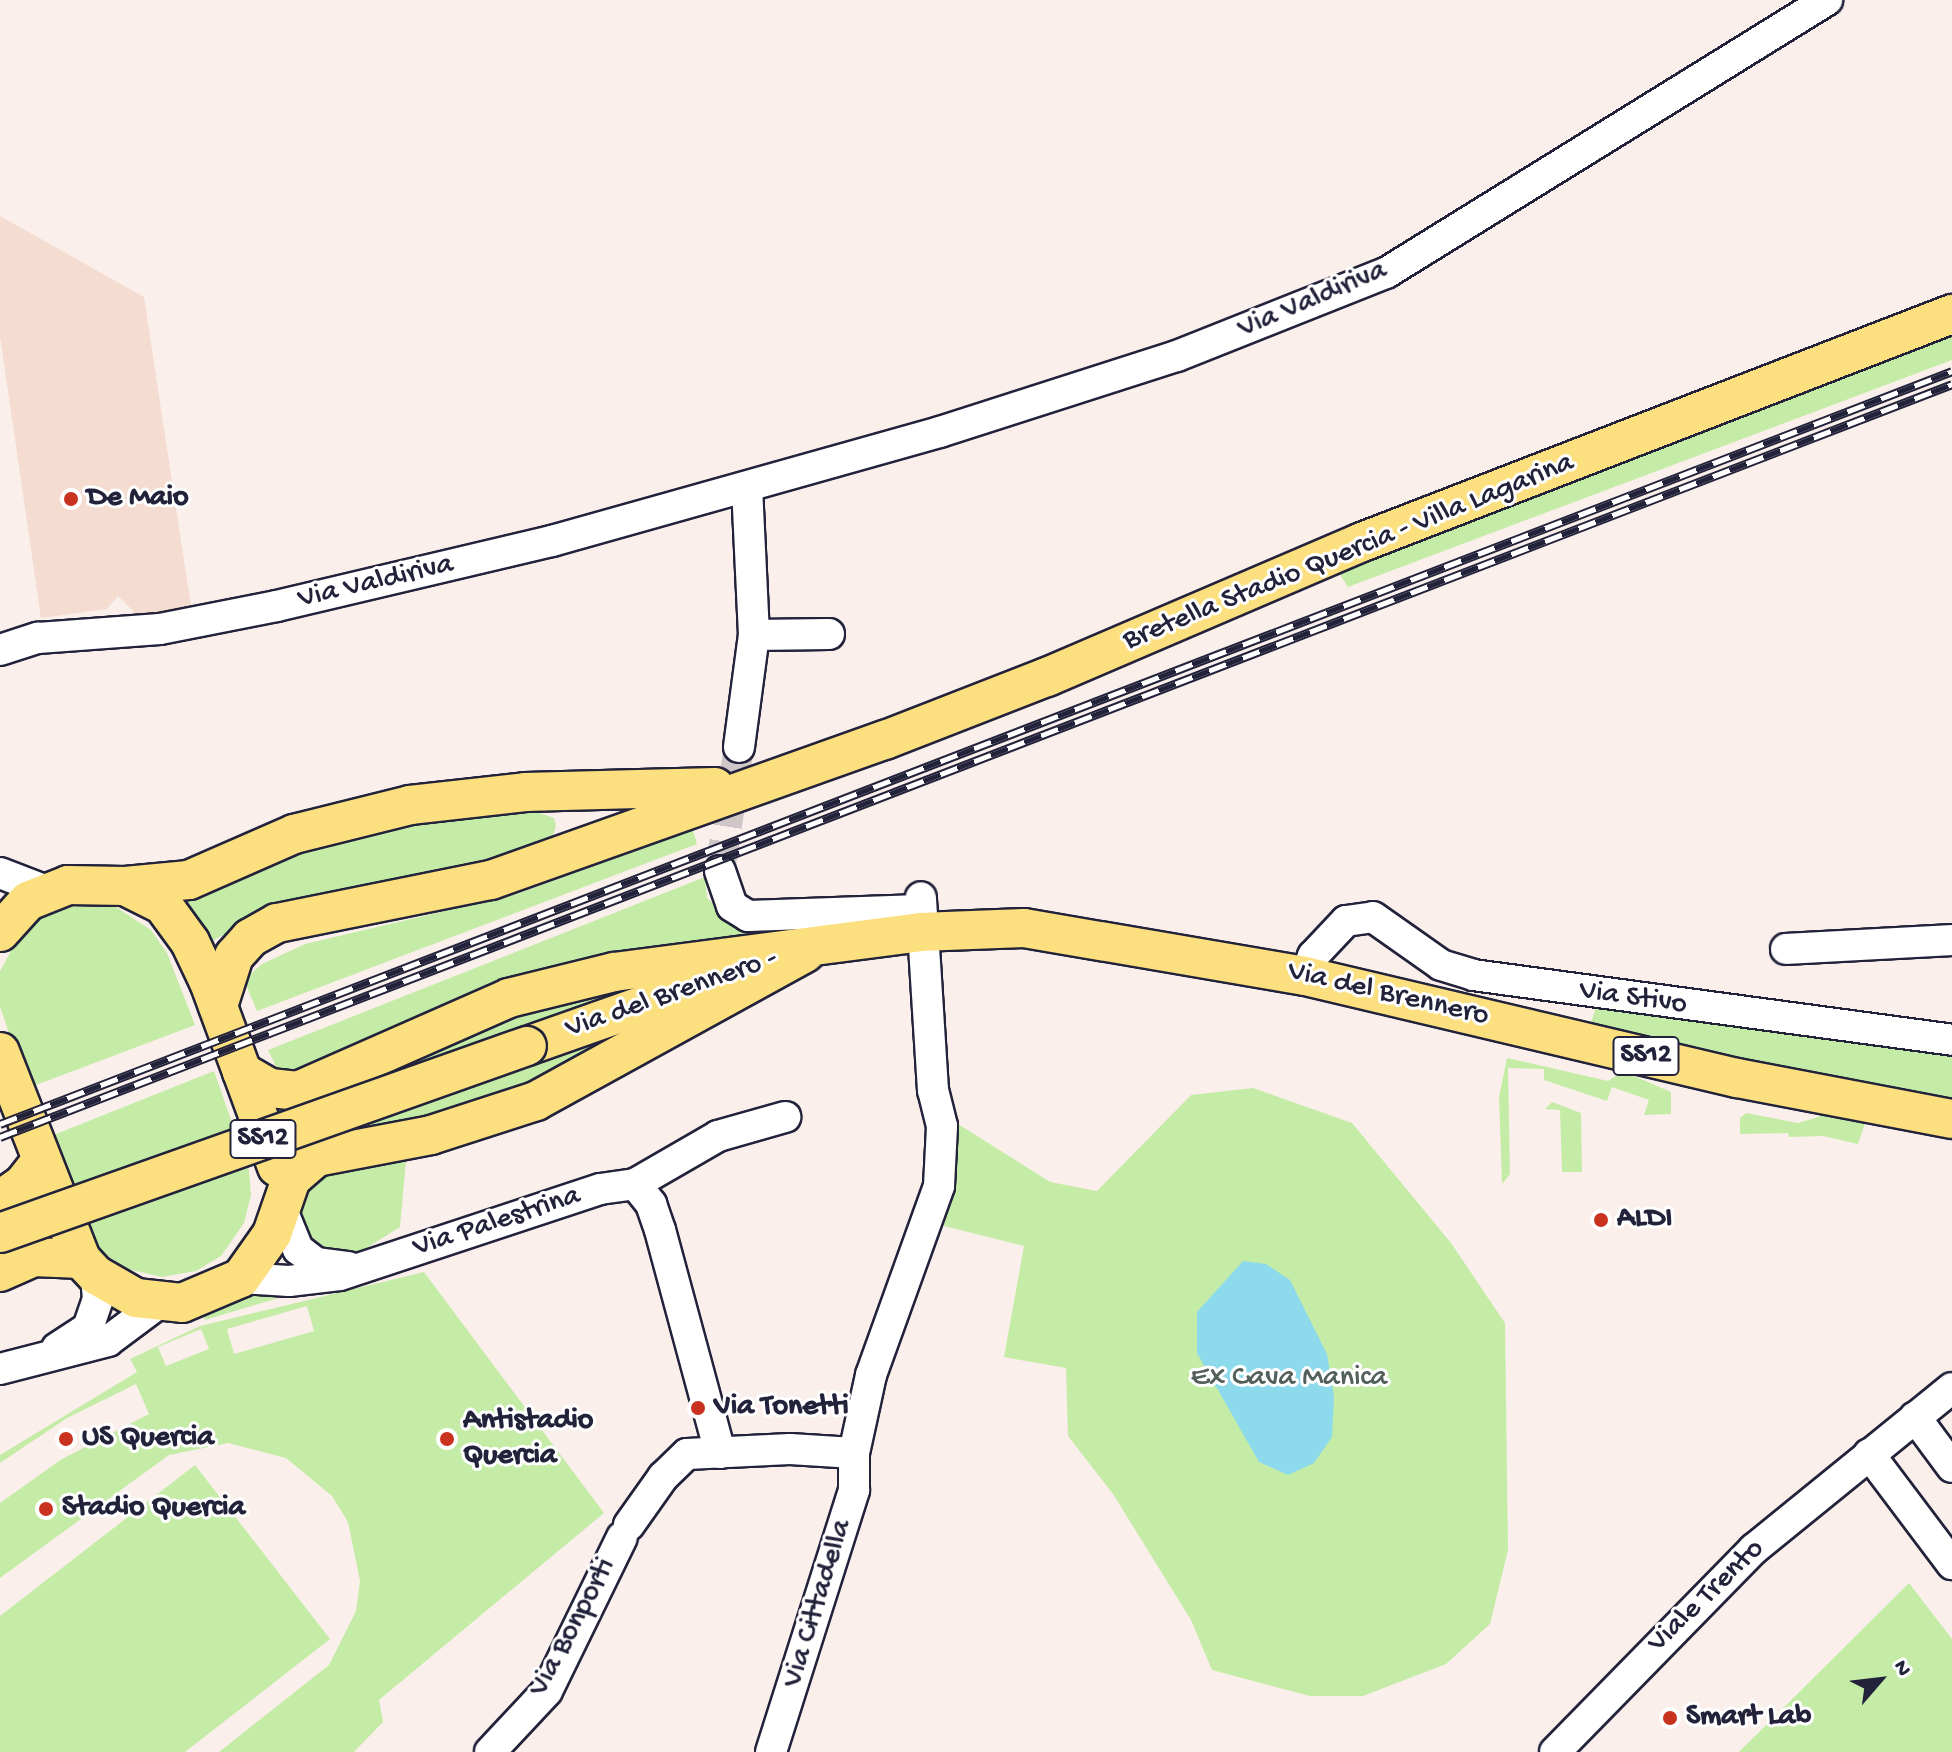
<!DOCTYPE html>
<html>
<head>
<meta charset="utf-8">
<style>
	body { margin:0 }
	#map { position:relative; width:1952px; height:1752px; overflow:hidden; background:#faefea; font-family:"Gochi Hand",sans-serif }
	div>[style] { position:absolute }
	.built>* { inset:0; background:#f4dcd1 }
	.green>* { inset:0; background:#c5eca7 }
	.water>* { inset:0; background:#8ddaed }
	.minor-tunnel>* { height:30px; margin-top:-15px; transform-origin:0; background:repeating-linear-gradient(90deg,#cfc6c7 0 30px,transparent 0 45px) }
	.roads { filter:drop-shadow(2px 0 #22223b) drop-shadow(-2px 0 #22223b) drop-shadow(0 2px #22223b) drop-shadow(0 -2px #22223b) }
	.minor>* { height:30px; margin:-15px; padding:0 15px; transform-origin:15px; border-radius:15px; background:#fff }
	.major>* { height:38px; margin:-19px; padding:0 19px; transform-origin:19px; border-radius:19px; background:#fce080 }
	.rail>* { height:9px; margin-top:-4.5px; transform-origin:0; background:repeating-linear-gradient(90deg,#fff 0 18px,#22223b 0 36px); box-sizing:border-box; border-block:2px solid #22223b }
	.bridges { filter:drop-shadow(2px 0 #22223b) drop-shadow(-2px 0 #22223b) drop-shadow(0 2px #22223b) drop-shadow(0 -2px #22223b) }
	.major-bridge>* { height:38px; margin:-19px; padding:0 19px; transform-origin:19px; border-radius:19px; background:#fce080 }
	.dots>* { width:22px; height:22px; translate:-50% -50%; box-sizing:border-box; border:4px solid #fff; border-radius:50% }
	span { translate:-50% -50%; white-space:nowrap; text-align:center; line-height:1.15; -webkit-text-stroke:6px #fff; paint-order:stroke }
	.shield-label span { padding:2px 6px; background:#fff; border:2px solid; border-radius:6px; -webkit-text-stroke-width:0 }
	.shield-label { font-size:28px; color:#22223b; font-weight:700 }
	.street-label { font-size:30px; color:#22223b }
	.poi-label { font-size:30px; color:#22223b; font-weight:700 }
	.left { translate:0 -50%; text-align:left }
	.park-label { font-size:30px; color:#535f5b }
	.north { position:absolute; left:1840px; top:1640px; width:80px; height:80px; -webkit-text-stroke:6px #fff; paint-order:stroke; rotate:62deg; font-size:22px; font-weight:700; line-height:32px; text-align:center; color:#22223b }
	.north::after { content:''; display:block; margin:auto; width:28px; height:36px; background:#22223b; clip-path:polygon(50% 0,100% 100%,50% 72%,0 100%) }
</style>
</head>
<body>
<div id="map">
	<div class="built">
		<i style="clip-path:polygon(0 216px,144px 297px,192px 613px,143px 621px,118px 596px,107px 609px,41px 618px,0 336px)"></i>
	</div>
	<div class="green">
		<i style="clip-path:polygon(1952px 331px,1952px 360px,1348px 587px,1339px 573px)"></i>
		<i style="clip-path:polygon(525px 808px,554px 818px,556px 827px,552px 837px,512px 858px,271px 911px,204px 945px,169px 893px,352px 823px)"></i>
		<i style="clip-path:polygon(693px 830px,697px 844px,257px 1011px,244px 980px,262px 964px,305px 944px,517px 894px)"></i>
		<i style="clip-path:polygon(705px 877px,707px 898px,727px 916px,814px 931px,321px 1069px,280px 1075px,268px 1050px)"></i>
		<i style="clip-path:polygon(70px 903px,116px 907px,151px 930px,167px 953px,195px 1025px,28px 1088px,0 1007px,0 971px,23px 929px,46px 912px)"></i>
		<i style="clip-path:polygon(669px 978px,274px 1118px,269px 1097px,475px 1019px)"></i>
		<i style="clip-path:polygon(1597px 1004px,1952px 1045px,1952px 1101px,1590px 1026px)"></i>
		<i style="clip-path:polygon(649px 1020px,548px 1086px,298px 1159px,285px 1147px)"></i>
		<i style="clip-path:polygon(1507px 1058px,1608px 1081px,1620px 1073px,1634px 1076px,1671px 1092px,1671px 1114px,1644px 1115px,1649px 1100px,1612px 1087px,1607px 1101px,1544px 1080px,1544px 1069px,1508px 1068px,1510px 1174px,1502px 1184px,1499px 1097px)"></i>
		<i style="clip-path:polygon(214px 1071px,249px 1171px,251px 1195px,244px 1223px,221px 1256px,196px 1271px,162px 1277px,123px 1268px,95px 1245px,46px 1138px)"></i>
		<i style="clip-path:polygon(1253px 1088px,1352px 1123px,1451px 1243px,1505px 1323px,1508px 1550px,1490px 1624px,1446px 1664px,1363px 1696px,1310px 1696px,1212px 1670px,1191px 1620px,1113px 1494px,1068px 1436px,1066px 1368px,1004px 1357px,1024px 1246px,944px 1226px,958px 1124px,1050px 1182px,1097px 1191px,1191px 1095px)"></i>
		<i style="clip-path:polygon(1552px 1102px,1581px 1113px,1582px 1172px,1562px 1172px,1560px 1110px,1545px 1109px)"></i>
		<i style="clip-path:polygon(1831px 1113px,1866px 1121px,1858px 1144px,1823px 1136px,1789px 1137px,1788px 1133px,1740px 1134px,1740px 1118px,1746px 1113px,1798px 1123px)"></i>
		<i style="clip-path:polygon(407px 1150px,400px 1227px,352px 1257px,316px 1252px,295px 1213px,311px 1175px)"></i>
		<i style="clip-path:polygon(evenodd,424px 1272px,604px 1513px,379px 1700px,383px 1722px,354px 1752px,219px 1752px,329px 1665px,356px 1611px,360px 1581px,348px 1522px,332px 1496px,286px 1458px,228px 1443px,169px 1455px,0 1578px,0 1503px,62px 1459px,149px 1414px,136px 1384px,67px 1418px,0 1463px,0 1455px,137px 1372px,130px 1359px,200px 1326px,424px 1272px,307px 1306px,314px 1331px,234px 1354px,227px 1329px,307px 1306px,424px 1272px,201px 1329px,209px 1349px,166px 1366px,158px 1347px,201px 1329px)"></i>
		<i style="clip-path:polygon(315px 1287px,205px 1320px,202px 1313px,255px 1291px)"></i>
		<i style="clip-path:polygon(195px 1465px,330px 1639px,185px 1752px,0 1752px,0 1616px)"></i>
		<i style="clip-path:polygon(1909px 1583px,1952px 1639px,1952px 1752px,1739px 1752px)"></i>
	</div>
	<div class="water">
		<i style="clip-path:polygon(1243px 1261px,1266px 1264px,1290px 1280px,1327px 1354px,1334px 1397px,1332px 1437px,1314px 1463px,1288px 1475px,1259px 1462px,1197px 1353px,1197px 1312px)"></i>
	</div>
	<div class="minor-tunnel">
		<i style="left:720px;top:871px;width:125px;rotate:-81.3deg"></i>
	</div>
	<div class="roads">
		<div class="minor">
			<i style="left:754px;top:635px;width:75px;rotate:-0.8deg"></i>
			<i style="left:0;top:650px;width:40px;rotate:-18deg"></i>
			<i style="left:38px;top:638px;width:122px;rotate:-4.2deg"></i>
			<i style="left:160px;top:629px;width:119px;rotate:-11.1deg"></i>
			<i style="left:277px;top:606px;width:283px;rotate:-13.3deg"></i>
			<i style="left:552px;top:541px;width:403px;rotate:-15.7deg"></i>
			<i style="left:940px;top:432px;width:249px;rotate:-17.8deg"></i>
			<i style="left:1177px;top:356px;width:225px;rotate:-21.7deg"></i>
			<i style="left:1386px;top:273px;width:519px;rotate:-31.76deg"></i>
			<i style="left:739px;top:747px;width:113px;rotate:-82.4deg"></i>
			<i style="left:754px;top:635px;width:147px;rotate:-92.7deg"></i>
			<i style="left:720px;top:871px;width:37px;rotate:71deg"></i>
			<i style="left:732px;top:906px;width:19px;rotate:32deg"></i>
			<i style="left:748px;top:916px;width:172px;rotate:-2deg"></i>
			<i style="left:0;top:873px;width:50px;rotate:21deg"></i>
			<i style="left:1786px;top:949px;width:166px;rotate:-3.1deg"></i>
			<i style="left:1305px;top:976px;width:22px;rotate:-68deg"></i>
			<i style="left:1313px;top:956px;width:48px;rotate:-46.7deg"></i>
			<i style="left:1346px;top:921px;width:27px;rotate:-8deg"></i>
			<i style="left:1373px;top:917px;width:83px;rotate:35.2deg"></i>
			<i style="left:1441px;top:965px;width:34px;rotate:17deg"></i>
			<i style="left:1473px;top:975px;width:483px;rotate:7.7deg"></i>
			<i style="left:635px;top:1184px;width:26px;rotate:51deg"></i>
			<i style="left:651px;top:1204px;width:28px;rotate:71deg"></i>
			<i style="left:660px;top:1230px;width:231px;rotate:74.9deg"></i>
			<i style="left:280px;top:1205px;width:48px;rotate:67.8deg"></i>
			<i style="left:298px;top:1249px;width:23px;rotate:38deg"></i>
			<i style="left:316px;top:1263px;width:33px;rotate:7deg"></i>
			<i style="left:241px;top:1278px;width:48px;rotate:3.6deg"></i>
			<i style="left:289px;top:1281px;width:51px;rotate:-6.7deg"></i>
			<i style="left:340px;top:1275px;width:274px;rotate:-18.3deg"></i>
			<i style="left:600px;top:1189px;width:35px;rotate:-8deg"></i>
			<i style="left:635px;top:1184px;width:96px;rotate:-30deg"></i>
			<i style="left:718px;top:1136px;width:70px;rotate:-15.8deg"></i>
			<i style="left:57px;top:1348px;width:37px;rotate:-33deg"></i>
			<i style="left:88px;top:1328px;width:31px;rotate:-71deg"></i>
			<i style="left:98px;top:1299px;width:24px;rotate:-95deg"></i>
			<i style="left:0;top:1369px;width:112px;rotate:-14.5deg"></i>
			<i style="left:108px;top:1341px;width:64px;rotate:-36.7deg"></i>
			<i style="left:1915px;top:1417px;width:62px;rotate:53.5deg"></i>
			<i style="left:1869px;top:1454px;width:138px;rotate:53deg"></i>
			<i style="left:629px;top:1525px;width:59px;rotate:-54.7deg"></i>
			<i style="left:663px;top:1477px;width:33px;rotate:-44deg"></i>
			<i style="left:687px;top:1454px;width:103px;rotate:-2.8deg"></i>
			<i style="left:790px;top:1449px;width:64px;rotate:3.6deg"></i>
			<i style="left:490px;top:1752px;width:83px;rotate:-46.9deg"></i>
			<i style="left:547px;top:1691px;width:171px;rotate:-64deg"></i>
			<i style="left:771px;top:1752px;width:275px;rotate:-72.4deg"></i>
			<i style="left:854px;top:1490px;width:37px;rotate:-90deg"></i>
			<i style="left:854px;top:1453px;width:80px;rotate:-77.7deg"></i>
			<i style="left:871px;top:1375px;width:201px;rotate:-70.2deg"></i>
			<i style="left:939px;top:1186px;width:60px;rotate:-87.1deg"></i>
			<i style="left:942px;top:1126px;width:37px;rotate:-104deg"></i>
			<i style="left:933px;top:1090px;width:193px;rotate:-93.6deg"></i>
			<i style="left:1555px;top:1752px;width:284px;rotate:-45.6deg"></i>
			<i style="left:1754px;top:1549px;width:255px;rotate:-39.1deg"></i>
		</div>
		<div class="major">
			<i style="left:125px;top:886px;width:64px;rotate:-5.4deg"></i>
			<i style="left:189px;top:880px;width:115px;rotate:-23.7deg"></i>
			<i style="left:294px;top:834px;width:120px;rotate:-14deg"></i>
			<i style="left:410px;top:805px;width:116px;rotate:-6.4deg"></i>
			<i style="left:525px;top:792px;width:190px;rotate:-1.5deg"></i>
			<i style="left:0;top:932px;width:42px;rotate:-47.9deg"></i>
			<i style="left:28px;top:901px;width:43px;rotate:-21.8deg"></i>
			<i style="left:68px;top:885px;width:57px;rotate:1deg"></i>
			<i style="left:125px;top:886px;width:42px;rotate:26.6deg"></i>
			<i style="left:163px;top:905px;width:46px;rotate:53.9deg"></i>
			<i style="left:190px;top:942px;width:44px;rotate:64.6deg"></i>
			<i style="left:209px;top:982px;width:197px;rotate:69.8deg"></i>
			<i style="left:218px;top:1006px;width:52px;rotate:-72.3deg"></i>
			<i style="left:234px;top:956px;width:24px;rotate:-48deg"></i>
			<i style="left:250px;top:938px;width:31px;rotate:-29deg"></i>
			<i style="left:277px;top:923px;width:218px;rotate:-11.4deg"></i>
			<i style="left:491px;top:880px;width:418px;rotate:-19.6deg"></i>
			<i style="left:885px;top:740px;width:174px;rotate:-21.3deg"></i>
			<i style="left:1047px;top:677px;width:343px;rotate:-23.2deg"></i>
			<i style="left:1362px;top:542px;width:633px;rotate:-21.13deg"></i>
			<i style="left:527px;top:1046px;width:229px;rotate:-19.4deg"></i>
			<i style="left:0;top:1052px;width:222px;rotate:68.6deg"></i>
			<i style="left:81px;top:1259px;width:22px;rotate:47deg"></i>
			<i style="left:96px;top:1275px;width:46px;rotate:29.9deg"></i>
			<i style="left:136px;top:1298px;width:46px;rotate:6.2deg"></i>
			<i style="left:182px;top:1303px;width:64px;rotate:-23deg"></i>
			<i style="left:241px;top:1278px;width:54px;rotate:-54.8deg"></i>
			<i style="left:272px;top:1234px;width:58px;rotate:-70.9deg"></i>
			<i style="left:291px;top:1179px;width:33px;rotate:-41deg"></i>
			<i style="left:316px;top:1157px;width:117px;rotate:-10.8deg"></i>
			<i style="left:431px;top:1135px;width:110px;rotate:-17.9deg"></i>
			<i style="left:536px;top:1101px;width:307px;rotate:-28.8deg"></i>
			<i style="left:242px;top:1072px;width:32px;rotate:30deg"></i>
			<i style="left:270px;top:1088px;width:28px;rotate:6deg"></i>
			<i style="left:298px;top:1091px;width:231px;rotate:-23.8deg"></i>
			<i style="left:509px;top:998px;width:108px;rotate:-13.9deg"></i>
			<i style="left:614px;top:972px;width:309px;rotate:-7.4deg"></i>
			<i style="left:920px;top:932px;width:104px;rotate:-2.2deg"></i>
			<i style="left:1024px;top:928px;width:285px;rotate:9.7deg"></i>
			<i style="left:1305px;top:976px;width:444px;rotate:13.3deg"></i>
			<i style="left:1737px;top:1078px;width:219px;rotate:10.8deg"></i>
			<i style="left:0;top:1200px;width:28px;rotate:-35deg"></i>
			<i style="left:23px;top:1184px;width:29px;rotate:-52deg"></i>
			<i style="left:0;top:1272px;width:36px;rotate:-24deg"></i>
			<i style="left:33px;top:1257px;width:48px;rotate:2.4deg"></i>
		</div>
	</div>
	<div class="rail">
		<i style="left:0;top:1124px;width:2092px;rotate:-21.09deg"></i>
		<i style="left:0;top:1137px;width:2092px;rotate:-21.09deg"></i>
	</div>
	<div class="bridges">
		<div class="major-bridge">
			<i style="left:0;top:1233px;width:559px;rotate:-19.54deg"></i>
		</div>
	</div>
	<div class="dots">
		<i style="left:71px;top:499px;background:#c8321e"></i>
		<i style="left:1601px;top:1220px;background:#c8321e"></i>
		<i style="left:698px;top:1408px;background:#c8321e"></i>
		<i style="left:66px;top:1439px;background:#c8321e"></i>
		<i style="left:447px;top:1439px;background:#c8321e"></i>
		<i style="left:46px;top:1509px;background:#c8321e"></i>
		<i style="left:1670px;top:1718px;background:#c8321e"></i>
	</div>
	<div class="shield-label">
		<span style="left:1646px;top:1056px">SS12</span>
		<span style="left:263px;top:1139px">SS12</span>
	</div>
	<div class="street-label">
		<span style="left:1313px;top:301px;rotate:-23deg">Via Valdiriva</span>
		<span style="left:1349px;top:553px;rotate:-22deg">Bretella Stadio Quercia - Villa Lagarina</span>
		<span style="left:376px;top:583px;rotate:-13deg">Via Valdiriva</span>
		<span style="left:672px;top:995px;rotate:-19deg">Via del Brennero -</span>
		<span style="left:1388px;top:995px;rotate:13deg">Via del Brennero</span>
		<span style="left:1633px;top:999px;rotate:8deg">Via Stivo</span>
		<span style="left:497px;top:1223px;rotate:-18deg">Via Palestrina</span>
		<span style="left:1707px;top:1597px;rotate:-44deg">Viale Trento</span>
		<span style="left:819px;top:1604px;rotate:-73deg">Via Cittadella</span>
		<span style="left:574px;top:1628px;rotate:-62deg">Via Bonporti</span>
	</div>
	<div class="poi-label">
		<span class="left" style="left:87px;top:499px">De Maio</span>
		<span class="left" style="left:1617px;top:1220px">ALDI</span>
		<span class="left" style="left:714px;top:1408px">Via Tonetti</span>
		<span class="left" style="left:463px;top:1439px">Antistadio<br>Quercia</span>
		<span class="left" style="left:82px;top:1439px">US Quercia</span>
		<span class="left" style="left:62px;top:1509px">Stadio Quercia</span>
		<span class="left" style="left:1686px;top:1718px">Smart Lab</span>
	</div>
	<div class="park-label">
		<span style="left:1289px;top:1379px">Ex Cava Manica</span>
	</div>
	<div class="north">N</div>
</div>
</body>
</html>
